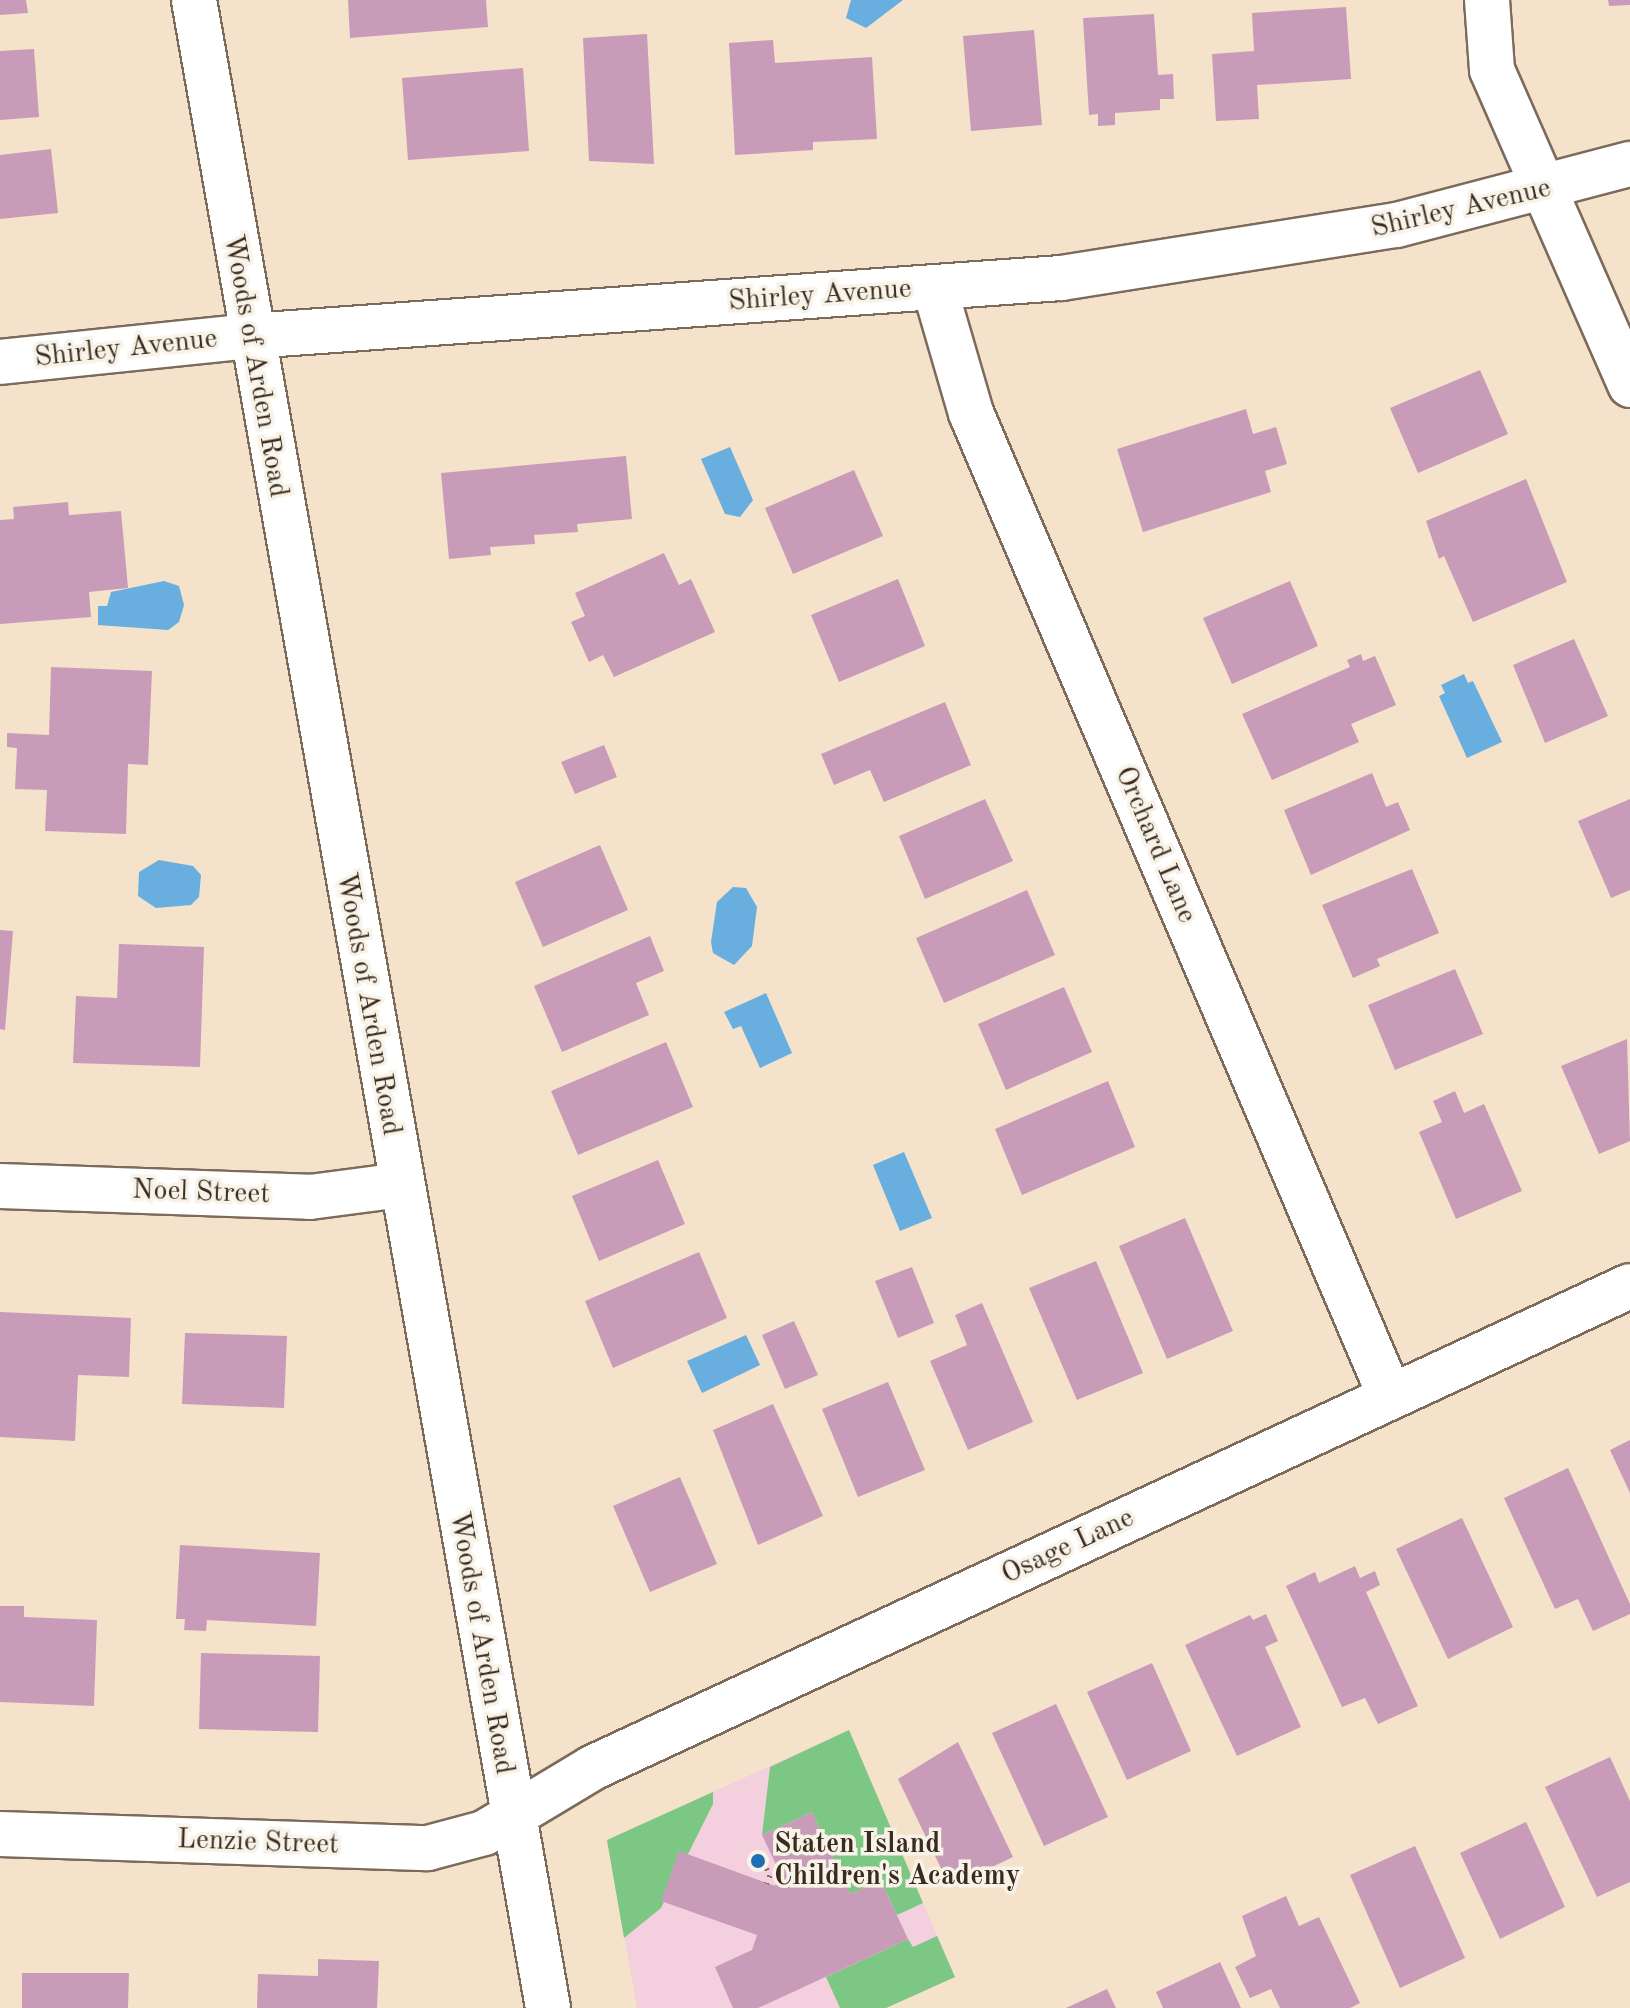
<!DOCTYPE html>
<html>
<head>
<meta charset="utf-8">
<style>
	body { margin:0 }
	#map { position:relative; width:1630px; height:2008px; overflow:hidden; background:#f5e2ca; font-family:"Old Standard TT",serif }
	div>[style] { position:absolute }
	.built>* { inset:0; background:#f4cfde }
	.green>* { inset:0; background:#7dc784 }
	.water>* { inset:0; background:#68aede }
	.building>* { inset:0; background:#c89cb9 }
	.path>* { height:5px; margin-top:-2.5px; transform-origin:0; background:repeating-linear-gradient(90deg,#7c6a5a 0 2px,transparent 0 8px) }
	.roads { filter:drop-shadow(2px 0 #7c6a5a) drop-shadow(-2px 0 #7c6a5a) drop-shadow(0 2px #7c6a5a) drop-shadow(0 -2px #7c6a5a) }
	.minor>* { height:44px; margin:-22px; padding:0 22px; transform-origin:22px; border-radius:22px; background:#fff }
	.dots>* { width:22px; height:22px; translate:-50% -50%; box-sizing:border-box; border:4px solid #f7f3e8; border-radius:50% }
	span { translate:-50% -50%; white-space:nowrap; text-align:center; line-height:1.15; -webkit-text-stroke:7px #f7f3e8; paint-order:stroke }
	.street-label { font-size:28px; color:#3b2a1e }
	.poi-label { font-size:28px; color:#3b2a1e; font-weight:700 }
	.left { translate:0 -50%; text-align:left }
</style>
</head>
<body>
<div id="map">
	<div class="built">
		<i style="clip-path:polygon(849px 1730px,955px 1977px,886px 2008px,637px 2008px,607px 1840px)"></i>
	</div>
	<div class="green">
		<i style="clip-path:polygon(849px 1730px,923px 1903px,897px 1915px,881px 1881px,850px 1894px,812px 1812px,762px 1835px,770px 1767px)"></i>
		<i style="clip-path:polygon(713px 1792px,713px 1804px,661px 1908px,624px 1938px,607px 1840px)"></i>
		<i style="clip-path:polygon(937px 1936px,955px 1977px,886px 2008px,840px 2008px,826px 1977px,908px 1939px,913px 1947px)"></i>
	</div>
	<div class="water">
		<i style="clip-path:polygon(851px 0,903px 0,866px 28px,846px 18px)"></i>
		<i style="clip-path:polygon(730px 447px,753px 500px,740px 517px,725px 514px,701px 459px)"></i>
		<i style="clip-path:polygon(164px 581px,179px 586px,184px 605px,179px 622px,168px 630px,98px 625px,98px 606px,107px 606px,111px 592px)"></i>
		<i style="clip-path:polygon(1464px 674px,1468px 683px,1473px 681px,1502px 742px,1467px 758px,1439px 696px,1445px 693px,1441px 685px)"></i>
		<i style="clip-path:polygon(159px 860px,193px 866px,201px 875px,199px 897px,191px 905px,156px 908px,138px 896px,139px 872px)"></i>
		<i style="clip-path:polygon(733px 887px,746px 888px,757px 907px,752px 946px,734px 965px,713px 953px,711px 942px,717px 902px)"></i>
		<i style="clip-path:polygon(766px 993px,792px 1053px,760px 1068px,741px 1026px,733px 1029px,724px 1012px)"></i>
		<i style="clip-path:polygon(904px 1152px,932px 1218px,900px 1231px,873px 1165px)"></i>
		<i style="clip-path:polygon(746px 1335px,760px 1365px,702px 1393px,687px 1361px)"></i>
	</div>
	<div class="building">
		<i style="clip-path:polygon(0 0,26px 0,28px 13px,0 15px)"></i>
		<i style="clip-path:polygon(348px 0,486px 0,488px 27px,350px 38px)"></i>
		<i style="clip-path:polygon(1608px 0,1630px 0,1630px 5px,1609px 6px)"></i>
		<i style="clip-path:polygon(1346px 7px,1351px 79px,1257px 85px,1259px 119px,1216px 121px,1212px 54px,1254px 51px,1252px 13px)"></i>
		<i style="clip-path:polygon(1154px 14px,1158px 75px,1173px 74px,1174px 99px,1160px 99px,1160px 110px,1115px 113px,1115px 125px,1098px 126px,1098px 114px,1089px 115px,1083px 18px)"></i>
		<i style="clip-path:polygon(1034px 30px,1042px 125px,971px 131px,963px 36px)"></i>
		<i style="clip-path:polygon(647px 34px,654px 164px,589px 161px,583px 38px)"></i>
		<i style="clip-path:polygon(773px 40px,775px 63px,872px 57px,877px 139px,813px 142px,813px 150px,735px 155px,729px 43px)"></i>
		<i style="clip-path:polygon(34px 49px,39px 117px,0 120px,0 51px)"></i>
		<i style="clip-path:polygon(523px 68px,529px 151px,408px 160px,402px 78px)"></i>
		<i style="clip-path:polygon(51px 149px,58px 213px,0 219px,0 155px)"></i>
		<i style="clip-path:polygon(1480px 370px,1508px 434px,1418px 473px,1390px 408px)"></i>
		<i style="clip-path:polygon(1246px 409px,1253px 434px,1276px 427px,1287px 464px,1265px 471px,1271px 492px,1143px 532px,1117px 449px)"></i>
		<i style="clip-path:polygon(626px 456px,632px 519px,577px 524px,578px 532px,534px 535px,535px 544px,490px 547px,491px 555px,449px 559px,441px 473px)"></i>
		<i style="clip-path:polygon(854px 470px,883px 536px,793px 574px,765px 508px)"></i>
		<i style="clip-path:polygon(1526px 479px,1567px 582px,1473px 622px,1444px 556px,1439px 559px,1426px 521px)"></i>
		<i style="clip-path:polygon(68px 502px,69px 515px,121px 511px,128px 588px,89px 592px,91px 617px,0 624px,0 520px,14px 519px,13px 507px)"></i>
		<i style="clip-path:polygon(664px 553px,679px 585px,691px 579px,715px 632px,614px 677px,603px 655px,589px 662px,571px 622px,585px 616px,575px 593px)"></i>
		<i style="clip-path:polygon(898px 579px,925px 646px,839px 682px,811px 615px)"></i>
		<i style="clip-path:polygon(1290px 581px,1318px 646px,1232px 684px,1203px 618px)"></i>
		<i style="clip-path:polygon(1574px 639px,1608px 716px,1545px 743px,1513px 665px)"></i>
		<i style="clip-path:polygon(1361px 654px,1363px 661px,1375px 656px,1396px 705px,1351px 724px,1359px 742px,1272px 780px,1242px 714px,1350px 667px,1347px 660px)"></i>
		<i style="clip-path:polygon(51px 667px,152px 671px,148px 765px,128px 764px,126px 834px,45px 831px,47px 790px,15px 789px,17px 748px,7px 747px,7px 733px,49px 735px)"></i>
		<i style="clip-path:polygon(945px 702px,971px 765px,884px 802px,870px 770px,834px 785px,821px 754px)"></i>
		<i style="clip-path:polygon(604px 745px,617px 777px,575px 794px,561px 762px)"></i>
		<i style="clip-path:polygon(1372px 773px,1386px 807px,1398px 802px,1410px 830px,1311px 875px,1284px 810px)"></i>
		<i style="clip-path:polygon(985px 799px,1013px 861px,925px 899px,899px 836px)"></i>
		<i style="clip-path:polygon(1630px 799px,1630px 890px,1611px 898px,1578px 821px)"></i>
		<i style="clip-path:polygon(600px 845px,628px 910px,543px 947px,515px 882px)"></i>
		<i style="clip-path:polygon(1412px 869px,1439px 933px,1377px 959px,1380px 966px,1353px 978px,1322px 905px)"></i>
		<i style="clip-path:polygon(1027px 890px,1055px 955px,944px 1003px,916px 938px)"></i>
		<i style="clip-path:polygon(0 930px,13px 931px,5px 1030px,0 1029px)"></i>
		<i style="clip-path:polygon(650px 936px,664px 971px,636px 983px,649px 1015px,562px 1052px,534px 986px)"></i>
		<i style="clip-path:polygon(119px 944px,204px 947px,200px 1067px,73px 1063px,76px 996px,117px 998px)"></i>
		<i style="clip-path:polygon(1455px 969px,1483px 1034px,1395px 1070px,1368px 1005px)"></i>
		<i style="clip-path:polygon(1064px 987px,1092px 1052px,1006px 1090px,978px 1024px)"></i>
		<i style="clip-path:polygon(1627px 1039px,1630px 1141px,1599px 1154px,1561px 1066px)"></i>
		<i style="clip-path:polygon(666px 1042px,693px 1107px,578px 1155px,551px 1091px)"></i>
		<i style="clip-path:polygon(1108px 1081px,1135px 1147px,1022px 1195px,995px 1129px)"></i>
		<i style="clip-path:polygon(1455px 1091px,1464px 1113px,1484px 1104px,1522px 1191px,1456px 1219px,1419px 1132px,1442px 1122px,1433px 1101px)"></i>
		<i style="clip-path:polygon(658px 1160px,685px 1224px,599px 1261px,572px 1196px)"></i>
		<i style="clip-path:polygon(1185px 1218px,1233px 1331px,1167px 1359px,1119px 1246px)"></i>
		<i style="clip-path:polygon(699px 1252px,727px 1318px,613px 1368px,585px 1301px)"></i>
		<i style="clip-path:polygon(1096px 1261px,1143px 1373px,1077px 1400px,1029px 1288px)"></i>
		<i style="clip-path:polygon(912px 1267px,934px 1323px,898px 1338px,875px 1281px)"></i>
		<i style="clip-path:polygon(982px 1303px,1033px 1422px,968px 1450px,930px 1361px,967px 1345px,955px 1315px)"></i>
		<i style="clip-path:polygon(0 1312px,131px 1318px,129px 1377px,78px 1375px,75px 1441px,0 1437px)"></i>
		<i style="clip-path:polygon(794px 1321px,818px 1375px,785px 1389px,762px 1335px)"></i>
		<i style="clip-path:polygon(185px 1333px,287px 1336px,284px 1408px,182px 1404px)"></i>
		<i style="clip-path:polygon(888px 1382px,925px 1470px,858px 1497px,822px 1409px)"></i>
		<i style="clip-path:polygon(773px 1404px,823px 1516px,758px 1545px,713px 1430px)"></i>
		<i style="clip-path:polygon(1630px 1440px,1630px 1493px,1610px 1450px)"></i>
		<i style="clip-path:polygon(1568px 1468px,1630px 1604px,1630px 1614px,1593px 1631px,1578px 1599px,1555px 1609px,1504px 1498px)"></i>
		<i style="clip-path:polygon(680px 1477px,717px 1564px,650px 1592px,613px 1506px)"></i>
		<i style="clip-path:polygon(1462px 1518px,1513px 1627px,1448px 1659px,1396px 1549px)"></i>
		<i style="clip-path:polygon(180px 1545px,320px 1553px,316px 1626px,207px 1620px,206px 1631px,184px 1630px,185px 1619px,176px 1619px)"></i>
		<i style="clip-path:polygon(1355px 1566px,1360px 1578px,1375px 1571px,1380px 1585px,1366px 1592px,1418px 1706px,1378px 1724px,1365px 1698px,1342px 1707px,1286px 1586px,1315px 1572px,1319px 1583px)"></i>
		<i style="clip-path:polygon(0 1606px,24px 1606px,24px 1617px,97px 1620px,94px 1706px,0 1702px)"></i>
		<i style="clip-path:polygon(1266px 1614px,1278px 1641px,1265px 1647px,1301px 1727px,1237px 1756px,1185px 1645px,1250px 1615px,1253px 1620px)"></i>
		<i style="clip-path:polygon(201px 1653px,320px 1656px,318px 1732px,199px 1729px)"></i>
		<i style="clip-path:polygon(1152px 1663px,1191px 1751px,1127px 1780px,1087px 1692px)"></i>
		<i style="clip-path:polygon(1056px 1704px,1108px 1817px,1044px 1846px,992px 1733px)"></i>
		<i style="clip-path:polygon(958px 1742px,1013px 1857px,950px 1887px,898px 1779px)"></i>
		<i style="clip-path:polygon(1610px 1757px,1630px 1801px,1630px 1882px,1597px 1897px,1545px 1787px)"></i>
		<i style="clip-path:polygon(812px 1812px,850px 1894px,881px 1881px,908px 1939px,758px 2008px,733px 2008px,715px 1967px,752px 1950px,757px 1935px,661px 1901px,679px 1851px,775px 1886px,780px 1873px,762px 1835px)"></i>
		<i style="clip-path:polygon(1526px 1822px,1565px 1907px,1500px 1939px,1460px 1853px)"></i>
		<i style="clip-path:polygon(1415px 1846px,1465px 1958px,1400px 1988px,1350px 1875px)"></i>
		<i style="clip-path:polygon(1286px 1896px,1299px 1926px,1319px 1917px,1360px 2003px,1350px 2008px,1280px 2008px,1271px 1989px,1250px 1998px,1235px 1967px,1256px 1956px,1242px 1916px)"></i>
		<i style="clip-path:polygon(318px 1959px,379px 1961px,377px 2008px,257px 2008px,258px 1974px,318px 1976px)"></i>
		<i style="clip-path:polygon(1220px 1962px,1241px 2008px,1163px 2008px,1156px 1992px)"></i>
		<i style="clip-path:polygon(22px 1973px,129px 1973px,128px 2008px,22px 2008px)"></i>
		<i style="clip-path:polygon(1107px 1989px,1116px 2008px,1066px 2008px)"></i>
	</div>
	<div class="path">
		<i style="left:759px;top:1854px;width:24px;rotate:62deg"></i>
		<i style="left:770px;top:1875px;width:9px;rotate:111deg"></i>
	</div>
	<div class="roads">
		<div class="minor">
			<i style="left:194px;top:0;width:2039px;rotate:80deg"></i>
			<i style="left:1487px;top:0;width:70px;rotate:85.9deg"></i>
			<i style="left:1492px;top:70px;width:344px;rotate:66.3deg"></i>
			<i style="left:935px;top:289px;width:129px;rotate:73.8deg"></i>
			<i style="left:971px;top:413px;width:1069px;rotate:66.91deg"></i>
			<i style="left:0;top:362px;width:251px;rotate:-5.9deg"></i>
			<i style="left:250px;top:336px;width:813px;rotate:-4.09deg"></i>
			<i style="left:1061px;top:278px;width:340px;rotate:-9deg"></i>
			<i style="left:1397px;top:225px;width:241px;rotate:-14.7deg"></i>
			<i style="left:0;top:1186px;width:310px;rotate:2deg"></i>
			<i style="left:310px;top:1197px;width:92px;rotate:-7.5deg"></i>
			<i style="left:0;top:1834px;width:428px;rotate:1.9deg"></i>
			<i style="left:428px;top:1848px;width:58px;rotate:-15deg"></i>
			<i style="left:484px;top:1833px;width:126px;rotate:-31deg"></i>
			<i style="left:592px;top:1768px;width:1144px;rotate:-24.91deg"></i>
		</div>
	</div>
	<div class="dots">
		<i style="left:758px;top:1861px;background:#1f6fb2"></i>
	</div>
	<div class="street-label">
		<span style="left:1461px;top:209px;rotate:-13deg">Shirley Avenue</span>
		<span style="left:820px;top:296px;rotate:-4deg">Shirley Avenue</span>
		<span style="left:126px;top:349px;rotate:-6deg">Shirley Avenue</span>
		<span style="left:255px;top:366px;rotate:80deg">Woods of Arden Road</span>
		<span style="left:1155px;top:845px;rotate:67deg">Orchard Lane</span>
		<span style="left:368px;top:1004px;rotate:80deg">Woods of Arden Road</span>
		<span style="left:201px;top:1193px;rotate:2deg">Noel Street</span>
		<span style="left:1068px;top:1547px;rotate:-25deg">Osage Lane</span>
		<span style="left:481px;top:1643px;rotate:80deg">Woods of Arden Road</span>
		<span style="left:258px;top:1843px;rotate:2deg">Lenzie Street</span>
	</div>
	<div class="poi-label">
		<span class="left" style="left:774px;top:1861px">Staten Island<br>Children's Academy</span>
	</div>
</div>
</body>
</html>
